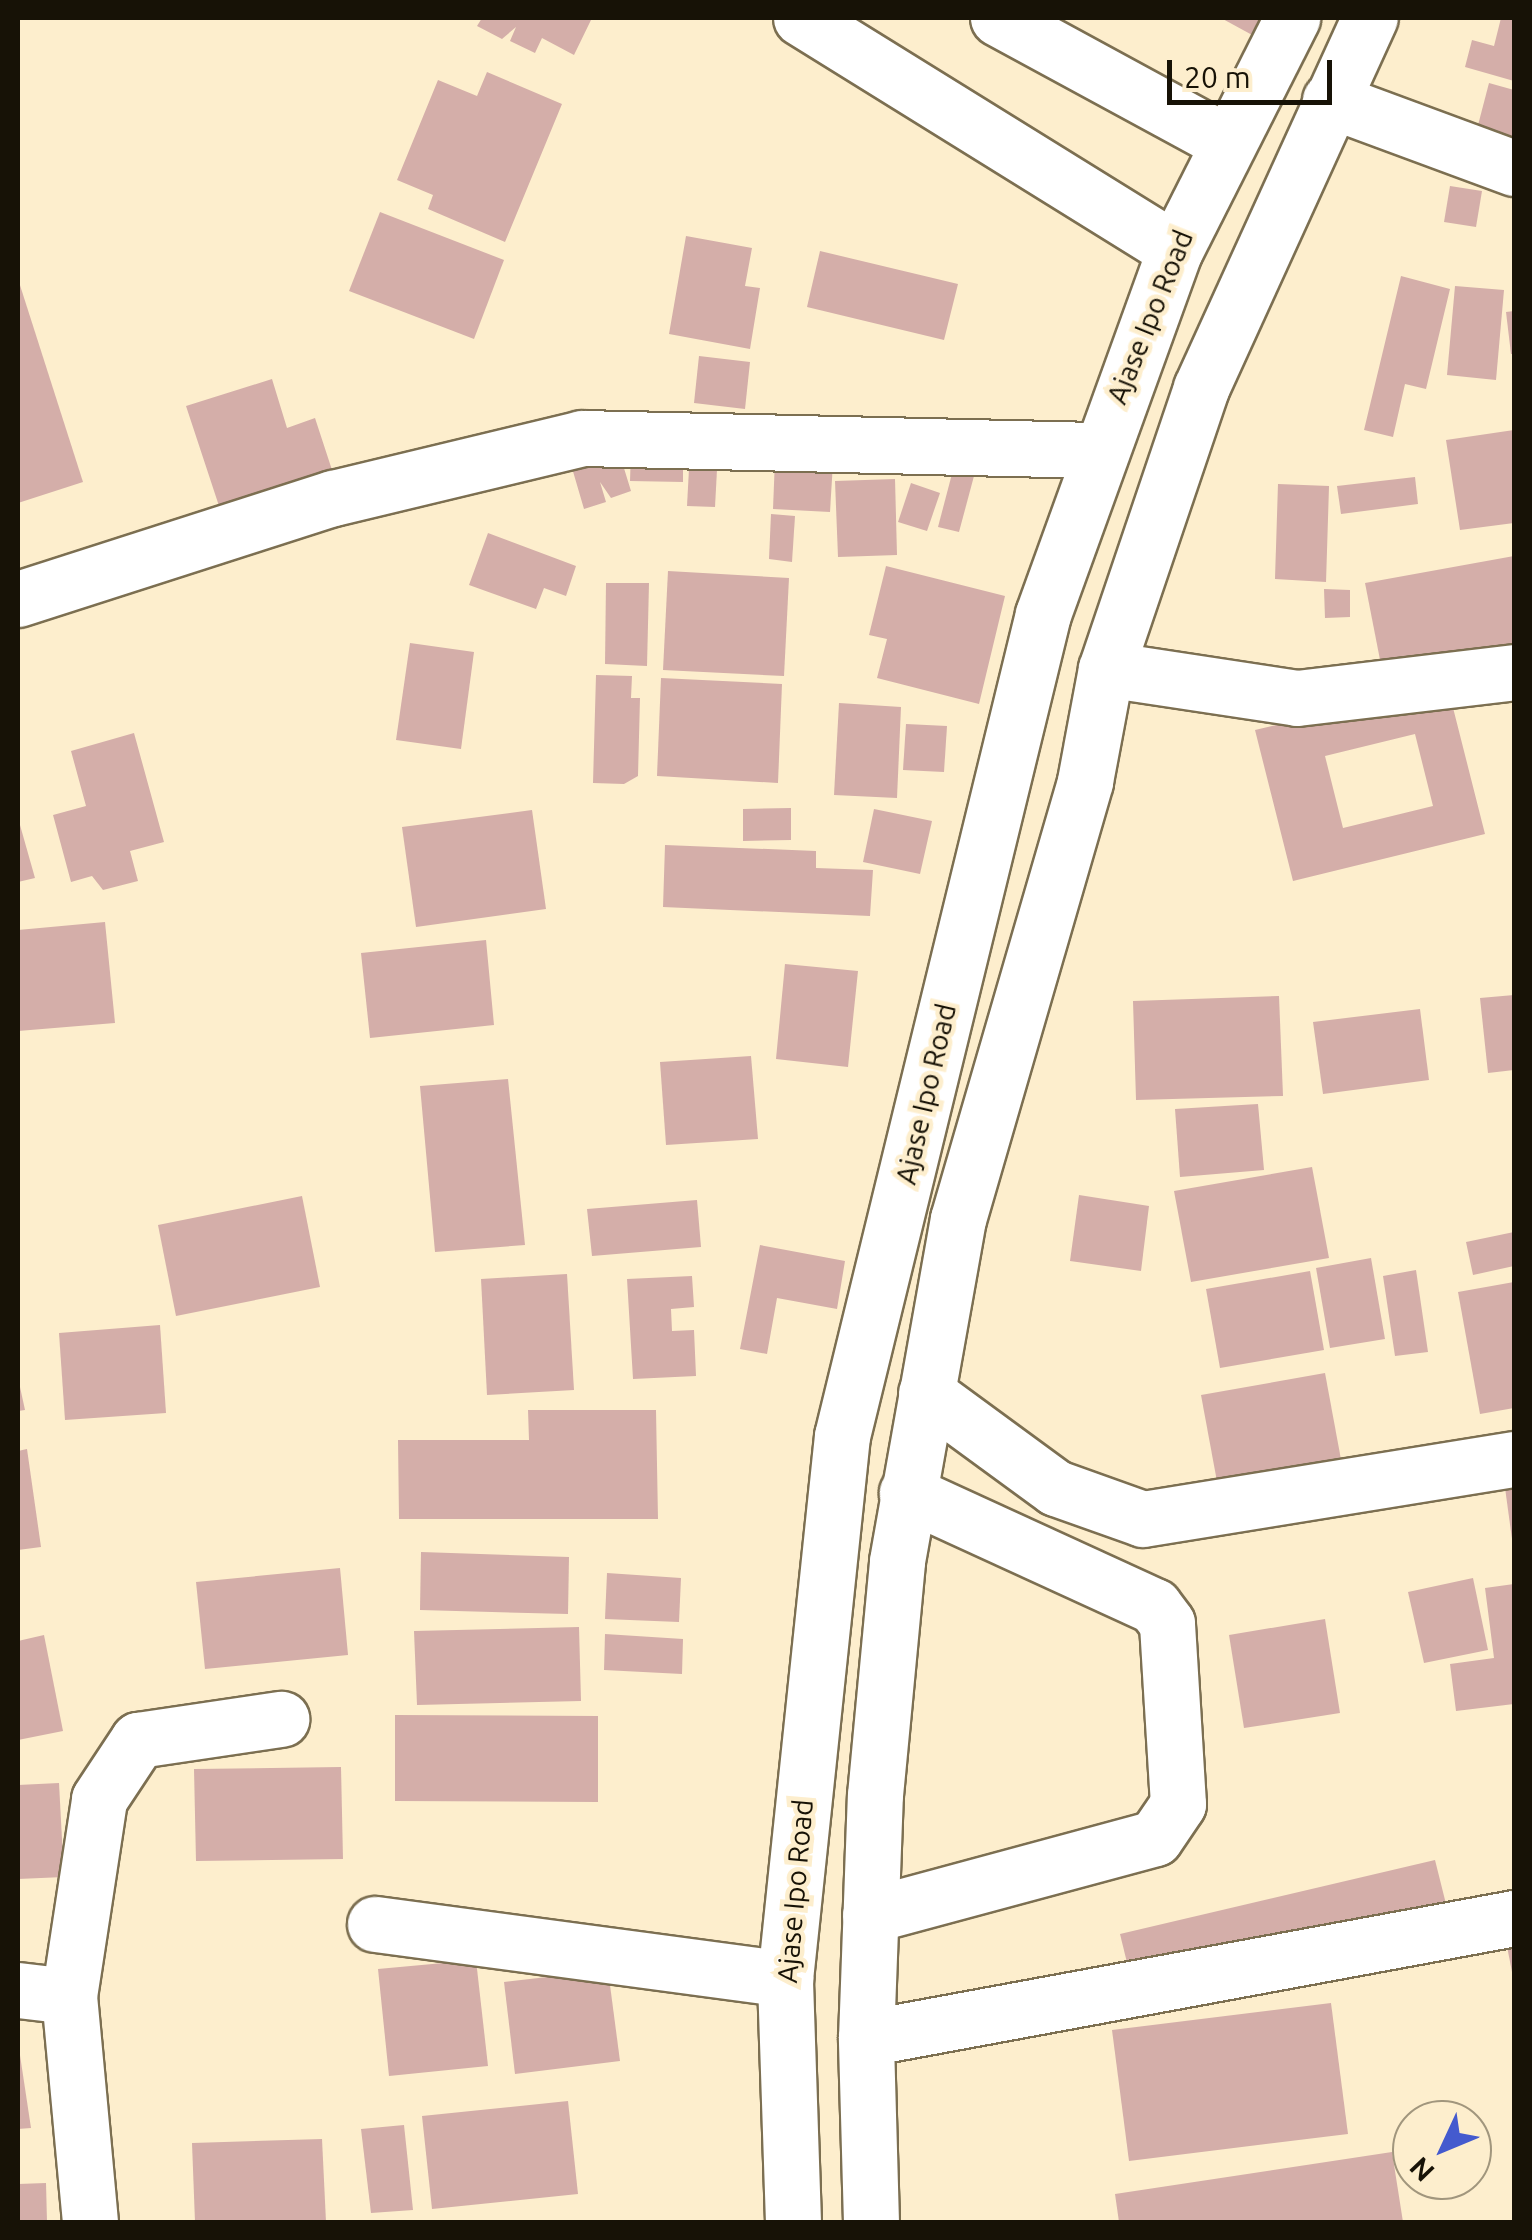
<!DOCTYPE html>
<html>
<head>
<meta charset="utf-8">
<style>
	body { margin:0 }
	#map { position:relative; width:1532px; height:2240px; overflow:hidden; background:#fdeecd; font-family:Ubuntu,sans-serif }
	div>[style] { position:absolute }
	.building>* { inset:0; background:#d4aea9 }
	.roads { filter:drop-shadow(2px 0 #7c6f51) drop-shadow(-2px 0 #7c6f51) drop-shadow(0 2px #7c6f51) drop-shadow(0 -2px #7c6f51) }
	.minor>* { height:55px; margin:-27.5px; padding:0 27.5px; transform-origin:27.5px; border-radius:27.5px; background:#fff }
	.highway>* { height:55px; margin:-27.5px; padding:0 27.5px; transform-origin:27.5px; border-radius:27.5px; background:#fff }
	span { translate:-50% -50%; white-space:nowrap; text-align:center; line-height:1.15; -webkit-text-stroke:9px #fdeecd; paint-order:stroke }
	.street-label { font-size:28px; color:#171206 }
	.frame { position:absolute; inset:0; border:20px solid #171206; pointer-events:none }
	.north { position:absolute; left:1392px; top:2100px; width:100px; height:100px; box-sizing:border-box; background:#fdeecd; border:2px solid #a1967d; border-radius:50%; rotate:226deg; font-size:28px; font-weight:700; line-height:40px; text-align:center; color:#171206 }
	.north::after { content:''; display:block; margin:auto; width:35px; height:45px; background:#445ace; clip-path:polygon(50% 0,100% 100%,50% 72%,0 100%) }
	.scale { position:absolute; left:1167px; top:60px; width:165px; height:45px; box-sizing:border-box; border:5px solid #171206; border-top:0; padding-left:12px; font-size:30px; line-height:35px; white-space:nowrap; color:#171206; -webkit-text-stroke:8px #fdeecd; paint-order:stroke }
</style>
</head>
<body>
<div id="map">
	<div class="building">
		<i style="clip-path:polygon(482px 18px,586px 18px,591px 20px,574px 55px,542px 38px,535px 53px,510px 41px,516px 27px,502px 39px,477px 26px)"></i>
		<i style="clip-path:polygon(1221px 18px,1262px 18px,1254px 36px)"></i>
		<i style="clip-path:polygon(1501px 18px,1514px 18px,1514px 81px,1465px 67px,1472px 40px,1494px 46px)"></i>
		<i style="clip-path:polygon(487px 72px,562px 104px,505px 242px,428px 209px,433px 195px,397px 180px,438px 80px,477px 96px)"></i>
		<i style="clip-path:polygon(1489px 83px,1514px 90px,1514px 139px,1477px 129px)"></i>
		<i style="clip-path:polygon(1450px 186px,1482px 191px,1476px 227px,1444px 222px)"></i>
		<i style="clip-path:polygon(380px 212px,504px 260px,474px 339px,349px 291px)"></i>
		<i style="clip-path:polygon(686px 236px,752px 248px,745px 286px,760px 288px,750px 349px,669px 334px)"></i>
		<i style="clip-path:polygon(820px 251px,958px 284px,944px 340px,807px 307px)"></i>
		<i style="clip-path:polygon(1401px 276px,1450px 289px,1426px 389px,1405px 384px,1393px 437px,1364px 430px)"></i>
		<i style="clip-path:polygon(18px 279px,83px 482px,18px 503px)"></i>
		<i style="clip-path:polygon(1455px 286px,1504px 290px,1496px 380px,1447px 375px)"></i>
		<i style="clip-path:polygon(1514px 311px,1514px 354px,1511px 354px,1506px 312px)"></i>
		<i style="clip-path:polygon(699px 356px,750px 362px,745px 409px,694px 403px)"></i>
		<i style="clip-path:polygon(272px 379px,287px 428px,315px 418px,332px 470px,219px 506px,186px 406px)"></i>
		<i style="clip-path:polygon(1514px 430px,1514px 523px,1460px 530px,1446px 440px)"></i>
		<i style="clip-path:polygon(631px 450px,683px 451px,683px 482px,630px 481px)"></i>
		<i style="clip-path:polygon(690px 450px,718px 451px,715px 507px,687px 506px)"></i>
		<i style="clip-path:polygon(619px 452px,631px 491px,611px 498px,600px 482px,606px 502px,584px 509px,572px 468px)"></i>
		<i style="clip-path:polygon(775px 459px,833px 462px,830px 512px,773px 509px)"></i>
		<i style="clip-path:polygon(953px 470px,974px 476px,959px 532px,938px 527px)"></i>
		<i style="clip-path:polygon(1415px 477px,1418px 504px,1341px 514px,1337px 486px)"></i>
		<i style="clip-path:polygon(895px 479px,897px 555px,838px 557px,835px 481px)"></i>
		<i style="clip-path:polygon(911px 483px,940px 493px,927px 531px,898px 522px)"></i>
		<i style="clip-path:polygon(1278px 484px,1329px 486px,1326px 582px,1275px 579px)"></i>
		<i style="clip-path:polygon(771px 514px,795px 516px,792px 562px,769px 559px)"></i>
		<i style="clip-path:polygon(488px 533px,576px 566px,566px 596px,544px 588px,536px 609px,469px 585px)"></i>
		<i style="clip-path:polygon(1514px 556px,1514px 646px,1382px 670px,1365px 583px)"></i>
		<i style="clip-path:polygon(886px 566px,1005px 596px,979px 704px,877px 678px,887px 639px,869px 635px)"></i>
		<i style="clip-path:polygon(668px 571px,789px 578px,784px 676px,663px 670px)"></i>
		<i style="clip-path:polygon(606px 583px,649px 583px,647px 666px,605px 664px)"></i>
		<i style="clip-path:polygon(1324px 589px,1350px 590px,1350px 617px,1325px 618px)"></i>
		<i style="clip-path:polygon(410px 643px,474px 652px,461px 749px,396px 740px)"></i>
		<i style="clip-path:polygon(596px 675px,632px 676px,631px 698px,640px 698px,638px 776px,624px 784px,593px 783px)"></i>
		<i style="clip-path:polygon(661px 678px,782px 684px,778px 783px,657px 776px)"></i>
		<i style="clip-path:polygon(evenodd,1447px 684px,1485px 834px,1293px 881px,1255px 730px,1447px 684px,1415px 734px,1433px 806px,1343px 828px,1325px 756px,1415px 734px)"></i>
		<i style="clip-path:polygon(839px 703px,901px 707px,897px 798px,834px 795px)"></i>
		<i style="clip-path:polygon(906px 724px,947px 726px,944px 772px,903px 770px)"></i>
		<i style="clip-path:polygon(134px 733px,164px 842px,130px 851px,138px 881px,103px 890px,92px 876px,71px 882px,53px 815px,86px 806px,71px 751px)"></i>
		<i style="clip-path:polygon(791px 808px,791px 840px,743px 841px,743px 809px)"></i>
		<i style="clip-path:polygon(874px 809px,932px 821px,920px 874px,863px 862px)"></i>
		<i style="clip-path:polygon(532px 810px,546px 909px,416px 927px,402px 827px)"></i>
		<i style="clip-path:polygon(18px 818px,35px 878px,18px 882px)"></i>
		<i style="clip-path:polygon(665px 845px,816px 851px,816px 868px,873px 870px,870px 916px,663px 907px)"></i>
		<i style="clip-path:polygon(105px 922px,115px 1023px,18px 1031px,18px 930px)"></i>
		<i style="clip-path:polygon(486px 940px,494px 1025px,370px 1038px,361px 953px)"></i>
		<i style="clip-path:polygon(785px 964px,858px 971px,848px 1067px,776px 1059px)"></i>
		<i style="clip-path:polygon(1514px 995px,1514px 1070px,1488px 1073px,1480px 998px)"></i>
		<i style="clip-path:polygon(1279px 996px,1283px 1096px,1136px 1100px,1133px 1001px)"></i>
		<i style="clip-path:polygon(1420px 1009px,1429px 1080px,1323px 1094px,1313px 1022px)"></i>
		<i style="clip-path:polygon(751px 1056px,758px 1139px,666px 1145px,660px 1062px)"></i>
		<i style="clip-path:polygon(508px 1079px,525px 1245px,435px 1252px,420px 1086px)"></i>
		<i style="clip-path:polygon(1258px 1104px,1264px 1170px,1180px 1177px,1175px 1109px)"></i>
		<i style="clip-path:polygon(1312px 1167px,1329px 1258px,1191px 1282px,1174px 1191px)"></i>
		<i style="clip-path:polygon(1079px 1195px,1149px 1206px,1141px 1271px,1070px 1261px)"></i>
		<i style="clip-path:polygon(302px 1196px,320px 1287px,176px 1316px,158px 1225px)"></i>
		<i style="clip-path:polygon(697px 1200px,701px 1247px,592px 1256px,587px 1209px)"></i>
		<i style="clip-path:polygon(1514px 1232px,1514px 1266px,1473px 1275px,1466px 1242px)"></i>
		<i style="clip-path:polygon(760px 1245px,845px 1261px,837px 1309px,777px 1298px,767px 1354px,740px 1349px)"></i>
		<i style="clip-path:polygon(1371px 1258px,1385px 1339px,1330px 1348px,1316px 1268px)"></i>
		<i style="clip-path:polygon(1416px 1270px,1428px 1352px,1395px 1356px,1383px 1276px)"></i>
		<i style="clip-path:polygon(1310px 1271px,1324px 1350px,1220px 1368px,1206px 1289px)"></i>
		<i style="clip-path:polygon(567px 1274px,574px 1390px,487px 1395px,481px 1279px)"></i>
		<i style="clip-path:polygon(692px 1276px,694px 1307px,671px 1309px,672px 1331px,694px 1330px,696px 1376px,633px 1379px,627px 1279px)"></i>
		<i style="clip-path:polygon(1514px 1282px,1514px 1408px,1480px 1414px,1458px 1292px)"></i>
		<i style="clip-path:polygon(160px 1325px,166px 1413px,65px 1420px,59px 1333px)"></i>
		<i style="clip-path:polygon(1325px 1373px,1342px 1465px,1218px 1487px,1201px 1395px)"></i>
		<i style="clip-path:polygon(18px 1378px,25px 1410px,18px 1411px)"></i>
		<i style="clip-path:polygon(528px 1410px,656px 1410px,658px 1519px,399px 1519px,398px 1440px,529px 1440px)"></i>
		<i style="clip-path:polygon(27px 1449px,41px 1547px,18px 1550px,18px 1451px)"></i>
		<i style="clip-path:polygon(1514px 1472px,1514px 1539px,1512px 1539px,1503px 1473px)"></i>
		<i style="clip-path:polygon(421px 1552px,569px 1557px,568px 1614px,420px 1610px)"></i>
		<i style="clip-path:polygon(340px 1568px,348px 1655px,205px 1669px,196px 1582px)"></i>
		<i style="clip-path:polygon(607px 1573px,681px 1578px,679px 1622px,605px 1619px)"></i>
		<i style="clip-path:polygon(1473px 1578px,1488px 1650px,1424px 1663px,1408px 1592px)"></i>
		<i style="clip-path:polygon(1514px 1584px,1514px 1704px,1456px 1711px,1450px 1664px,1494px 1658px,1485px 1588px)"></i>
		<i style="clip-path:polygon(1325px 1619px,1340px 1713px,1244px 1728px,1229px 1635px)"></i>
		<i style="clip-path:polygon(579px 1627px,581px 1701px,417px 1705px,414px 1631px)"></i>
		<i style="clip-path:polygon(605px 1634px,683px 1639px,682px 1674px,604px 1670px)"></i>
		<i style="clip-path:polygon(44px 1635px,63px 1731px,18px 1740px,18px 1641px)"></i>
		<i style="clip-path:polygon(395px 1715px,598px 1716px,598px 1802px,395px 1801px)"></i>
		<i style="clip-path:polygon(341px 1767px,343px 1859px,196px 1861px,194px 1769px)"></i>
		<i style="clip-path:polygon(59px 1783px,64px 1877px,18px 1879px,18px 1785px)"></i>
		<i style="clip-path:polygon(1435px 1860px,1446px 1904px,1131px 1979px,1120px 1934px)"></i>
		<i style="clip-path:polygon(1514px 1929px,1514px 1977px,1513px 1977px,1504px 1931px)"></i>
		<i style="clip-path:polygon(476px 1960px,488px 2066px,389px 2076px,378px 1969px)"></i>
		<i style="clip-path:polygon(608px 1970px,620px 2061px,515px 2074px,504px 1982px)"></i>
		<i style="clip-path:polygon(1331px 2003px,1348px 2134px,1129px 2161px,1112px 2030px)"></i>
		<i style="clip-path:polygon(18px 2042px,31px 2128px,18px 2129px)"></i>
		<i style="clip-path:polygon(568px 2101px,578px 2194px,432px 2209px,422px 2116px)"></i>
		<i style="clip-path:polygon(404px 2125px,413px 2210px,371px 2213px,361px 2129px)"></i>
		<i style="clip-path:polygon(322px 2139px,326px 2222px,195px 2222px,192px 2143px)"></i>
		<i style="clip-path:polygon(1392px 2152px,1403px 2222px,1119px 2222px,1115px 2194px)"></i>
		<i style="clip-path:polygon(46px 2183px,47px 2222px,18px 2222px,18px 2184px)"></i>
	</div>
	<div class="roads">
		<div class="minor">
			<i style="left:801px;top:18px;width:440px;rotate:31.8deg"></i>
			<i style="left:998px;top:18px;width:260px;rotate:28.5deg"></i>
			<i style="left:1330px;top:100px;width:196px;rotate:20.3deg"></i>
			<i style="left:18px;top:599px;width:331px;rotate:-17.8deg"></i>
			<i style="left:333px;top:498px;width:256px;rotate:-13.5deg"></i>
			<i style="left:582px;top:438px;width:514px;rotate:1.34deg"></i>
			<i style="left:1106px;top:669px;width:193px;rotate:8.6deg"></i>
			<i style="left:1297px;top:698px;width:219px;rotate:-6.8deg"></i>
			<i style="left:926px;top:1393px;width:161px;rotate:36.2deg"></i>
			<i style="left:1056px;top:1488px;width:92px;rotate:19.6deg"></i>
			<i style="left:1143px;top:1519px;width:376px;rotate:-9.2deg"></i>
			<i style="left:870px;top:1915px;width:295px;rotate:-15.1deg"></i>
			<i style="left:1155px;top:1838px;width:41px;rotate:-55.9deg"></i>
			<i style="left:1178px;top:1804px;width:181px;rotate:-93.5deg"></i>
			<i style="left:1167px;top:1623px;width:21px;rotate:-127deg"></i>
			<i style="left:1154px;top:1606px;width:272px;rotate:-155.4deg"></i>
			<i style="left:375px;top:1924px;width:414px;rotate:7.6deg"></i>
			<i style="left:18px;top:1990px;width:51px;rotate:6.7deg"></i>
			<i style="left:866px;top:2038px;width:659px;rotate:-10.49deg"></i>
			<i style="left:90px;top:2222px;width:227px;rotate:-95.3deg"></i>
			<i style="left:69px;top:1996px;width:199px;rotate:-81.3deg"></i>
			<i style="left:99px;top:1799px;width:71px;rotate:-56.5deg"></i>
			<i style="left:138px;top:1740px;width:145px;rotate:-8.4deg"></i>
		</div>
		<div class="highway">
			<i style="left:793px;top:2222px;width:243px;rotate:-91.9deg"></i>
			<i style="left:785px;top:1979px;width:546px;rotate:-84.01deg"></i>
			<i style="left:842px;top:1436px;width:846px;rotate:-76.26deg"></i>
			<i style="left:1043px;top:614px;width:387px;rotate:-70.1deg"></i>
			<i style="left:1175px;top:250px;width:260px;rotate:-63.2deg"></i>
			<i style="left:871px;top:2222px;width:184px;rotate:-91.6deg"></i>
			<i style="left:866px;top:2038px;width:243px;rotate:-87.9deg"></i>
			<i style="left:875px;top:1795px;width:235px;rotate:-84.6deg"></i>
			<i style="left:897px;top:1561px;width:347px;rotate:-79.9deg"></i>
			<i style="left:958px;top:1219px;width:456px;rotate:-73.8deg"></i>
			<i style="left:1085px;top:781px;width:114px;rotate:-79.4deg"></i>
			<i style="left:1106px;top:669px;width:297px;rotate:-71.3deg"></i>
			<i style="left:1201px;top:388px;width:407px;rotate:-65.5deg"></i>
		</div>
	</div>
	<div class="street-label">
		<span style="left:1150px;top:317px;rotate:-68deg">Ajase Ipo Road</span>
		<span style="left:926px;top:1094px;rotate:-77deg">Ajase Ipo Road</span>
		<span style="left:795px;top:1891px;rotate:-85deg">Ajase Ipo Road</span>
	</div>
	<div class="frame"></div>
	<div class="north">N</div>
	<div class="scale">20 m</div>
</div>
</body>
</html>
